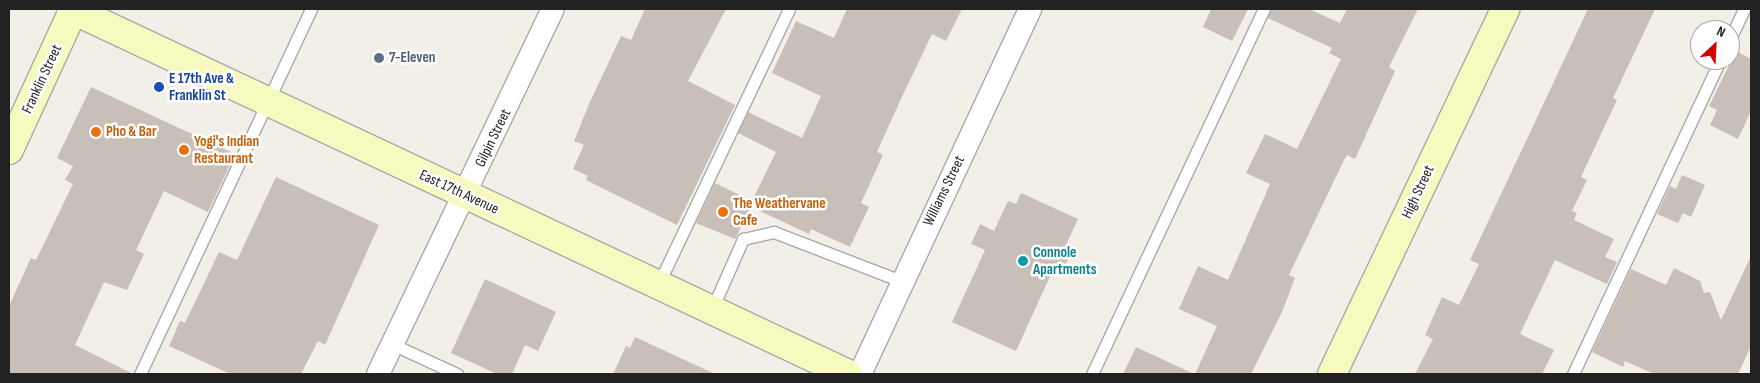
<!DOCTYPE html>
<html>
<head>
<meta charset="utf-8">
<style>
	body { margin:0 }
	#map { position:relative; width:1760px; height:383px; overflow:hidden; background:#f2efe9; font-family:"Sofia Sans Condensed",sans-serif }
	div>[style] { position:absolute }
	.building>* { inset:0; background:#c7bfb8 }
	.roads { filter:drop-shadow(1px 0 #a9a9a9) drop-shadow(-1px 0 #a9a9a9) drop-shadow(0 1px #a9a9a9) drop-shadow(0 -1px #a9a9a9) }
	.lane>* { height:11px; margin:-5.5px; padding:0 5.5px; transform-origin:5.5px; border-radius:5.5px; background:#fff }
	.street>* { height:22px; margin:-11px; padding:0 11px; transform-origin:11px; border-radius:11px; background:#fff }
	.secondary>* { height:28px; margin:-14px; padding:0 14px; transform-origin:14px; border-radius:14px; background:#f7fabf }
	.dots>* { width:14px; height:14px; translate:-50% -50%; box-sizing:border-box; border:2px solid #fff; border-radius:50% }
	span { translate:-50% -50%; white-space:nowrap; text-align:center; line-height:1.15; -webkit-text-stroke:5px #fff; paint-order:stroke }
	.service-label { font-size:15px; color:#4e5e75; font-weight:700 }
	.left { translate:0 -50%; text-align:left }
	.transit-label { font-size:15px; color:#164399; font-weight:700 }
	.street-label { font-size:15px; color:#222 }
	.food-label { font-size:15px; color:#c56008; font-weight:700 }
	.culture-label { font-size:15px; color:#0d838f; font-weight:700 }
	.frame { position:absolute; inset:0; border:10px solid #222; pointer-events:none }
	.north { position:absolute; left:1690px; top:20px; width:50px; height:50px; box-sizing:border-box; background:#fff; border:1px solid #a7a7a7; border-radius:50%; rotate:25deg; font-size:14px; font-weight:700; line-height:20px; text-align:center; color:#222 }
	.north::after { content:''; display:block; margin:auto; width:18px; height:22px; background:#d40000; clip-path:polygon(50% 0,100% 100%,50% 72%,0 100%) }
</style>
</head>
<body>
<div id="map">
	<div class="building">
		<i style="clip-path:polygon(645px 9px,726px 9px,688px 81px,735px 105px,677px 225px,586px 180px,588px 176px,573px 169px,584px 145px,574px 141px,589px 104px,621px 36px,631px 40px)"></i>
		<i style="clip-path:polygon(847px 9px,962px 9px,946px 41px,932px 34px,900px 101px,877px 152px,883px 155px,861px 203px,869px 207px,850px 247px,811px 229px,809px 234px,751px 207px,735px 239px,696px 223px,715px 183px,752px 201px,776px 152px,738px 133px,748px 112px,802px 138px,821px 96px,772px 73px,796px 21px,834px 38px)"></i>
		<i style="clip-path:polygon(1211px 9px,1248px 9px,1232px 41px,1203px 27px)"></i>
		<i style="clip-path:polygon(1271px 9px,1309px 9px,1340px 23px,1347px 9px,1418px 9px,1389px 67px,1395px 71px,1355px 159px,1347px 155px,1344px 160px,1289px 275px,1295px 278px,1282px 312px,1251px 374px,1195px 374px,1217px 326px,1179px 309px,1198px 266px,1228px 280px,1270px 184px,1246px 173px,1265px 134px,1297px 149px,1341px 59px,1329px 53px,1332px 48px,1268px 18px)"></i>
		<i style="clip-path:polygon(1588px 9px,1655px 9px,1613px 98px,1617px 100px,1581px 177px,1587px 180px,1572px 211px,1577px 213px,1574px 220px,1614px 239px,1605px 257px,1617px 262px,1607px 284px,1555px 260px,1520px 334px,1554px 350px,1542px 374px,1415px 374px,1433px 339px,1425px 335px,1442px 297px,1459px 305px,1479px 264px,1470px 260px)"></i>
		<i style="clip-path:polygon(1736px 51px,1751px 59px,1751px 111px,1738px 139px,1710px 125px,1717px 110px,1709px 106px)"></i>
		<i style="clip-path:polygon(91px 87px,235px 154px,208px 212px,164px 191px,136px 250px,144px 254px,127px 290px,104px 282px,75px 345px,133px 374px,9px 374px,9px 306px,31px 258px,36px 260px,73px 184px,65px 180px,73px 166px,57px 158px)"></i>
		<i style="clip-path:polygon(1682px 175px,1705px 185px,1691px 217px,1683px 213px,1678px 223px,1657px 214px,1670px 186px,1676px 189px)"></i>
		<i style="clip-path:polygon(276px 177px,379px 225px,325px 345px,318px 341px,301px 374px,230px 374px,169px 346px,180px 321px,185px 323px,219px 252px,237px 260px)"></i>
		<i style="clip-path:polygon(1021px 193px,1078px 219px,1065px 247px,1072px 251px,1060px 276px,1052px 272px,1016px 351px,952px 322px,985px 250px,971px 244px,980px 224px,994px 231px,1008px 201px,1016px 204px)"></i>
		<i style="clip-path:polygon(1751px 256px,1751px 346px,1738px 374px,1654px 374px,1625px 361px,1623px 367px,1592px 352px,1631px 269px,1666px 285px,1674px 268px,1700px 281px,1704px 293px,1710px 292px,1721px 320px)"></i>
		<i style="clip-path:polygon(485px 279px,556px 312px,538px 351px,525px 345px,512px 374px,497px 374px,451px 353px)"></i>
		<i style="clip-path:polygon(635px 337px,715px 374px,613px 374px,626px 346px,630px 348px)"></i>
		<i style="clip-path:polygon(1136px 347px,1194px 374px,1123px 374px)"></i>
	</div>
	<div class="roads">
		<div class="lane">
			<i style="left:1730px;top:39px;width:33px;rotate:-65deg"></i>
			<i style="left:658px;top:285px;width:306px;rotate:-64.6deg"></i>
			<i style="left:712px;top:309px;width:77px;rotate:-66.1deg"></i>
			<i style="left:743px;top:239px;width:32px;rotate:-13deg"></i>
			<i style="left:774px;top:232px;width:136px;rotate:21.1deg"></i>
			<i style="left:392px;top:344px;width:72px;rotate:24.8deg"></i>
			<i style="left:140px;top:374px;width:403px;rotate:-64.9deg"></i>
			<i style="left:1092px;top:374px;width:403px;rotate:-64.8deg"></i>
			<i style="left:1573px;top:374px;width:347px;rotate:-64.9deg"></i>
		</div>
		<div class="street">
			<i style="left:378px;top:374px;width:405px;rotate:-64.4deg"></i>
			<i style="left:860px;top:374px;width:403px;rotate:-65deg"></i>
		</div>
		<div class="secondary">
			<i style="left:71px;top:9px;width:858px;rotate:25.16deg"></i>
			<i style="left:9px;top:150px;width:155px;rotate:-65.3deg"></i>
			<i style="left:1332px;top:374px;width:404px;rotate:-64.6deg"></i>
		</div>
	</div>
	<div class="dots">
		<i style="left:379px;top:58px;background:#5c6f8a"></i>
		<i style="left:159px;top:87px;background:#1a4fb4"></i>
		<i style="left:96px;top:132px;background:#e8710a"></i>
		<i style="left:184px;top:150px;background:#e8710a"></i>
		<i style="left:723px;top:212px;background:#e8710a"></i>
		<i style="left:1023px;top:261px;background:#0f9aa8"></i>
	</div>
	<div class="service-label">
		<span class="left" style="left:389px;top:58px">7-Eleven</span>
	</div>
	<div class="transit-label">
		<span class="left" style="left:169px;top:87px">E 17th Ave &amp;<br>Franklin St</span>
	</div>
	<div class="street-label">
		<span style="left:42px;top:79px;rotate:-65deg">Franklin Street</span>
		<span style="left:493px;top:138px;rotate:-64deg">Gilpin Street</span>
		<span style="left:944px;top:191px;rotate:-64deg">Williams Street</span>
		<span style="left:459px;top:192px;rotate:25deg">East 17th Avenue</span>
		<span style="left:1418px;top:192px;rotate:-65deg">High Street</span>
	</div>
	<div class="food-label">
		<span class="left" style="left:106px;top:132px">Pho &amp; Bar</span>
		<span class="left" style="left:194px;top:150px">Yogi's Indian<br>Restaurant</span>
		<span class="left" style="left:733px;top:212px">The Weathervane<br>Cafe</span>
	</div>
	<div class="culture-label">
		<span class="left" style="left:1033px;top:261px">Connole<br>Apartments</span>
	</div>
	<div class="frame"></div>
	<div class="north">N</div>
</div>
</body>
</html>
